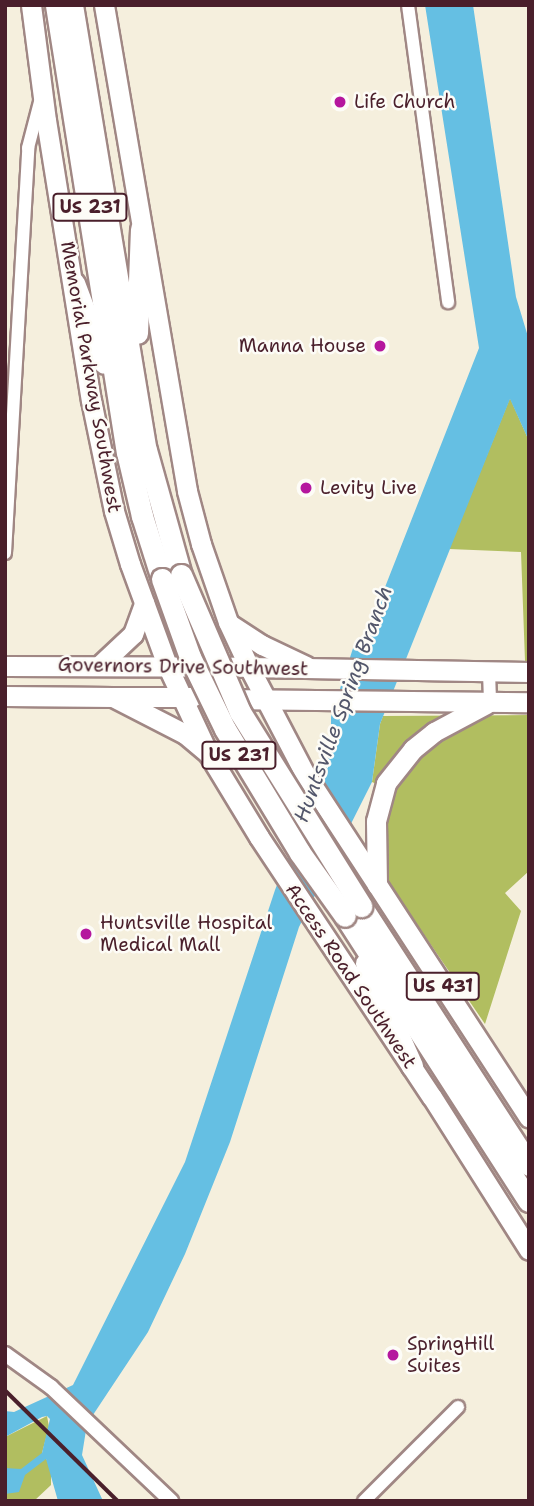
<!DOCTYPE html>
<html>
<head>
<meta charset="utf-8">
<style>
	body { margin:0 }
	#map { position:relative; width:534px; height:1506px; overflow:hidden; background:#f5efdd; font-family:"Shantell Sans",sans-serif }
	div>[style] { position:absolute }
	.green>* { inset:0; background:#b1be60 }
	.water>* { inset:0; background:#65bfe3 }
	.roads { filter:drop-shadow(2px 0 #a08784) drop-shadow(-2px 0 #a08784) drop-shadow(0 2px #a08784) drop-shadow(0 -2px #a08784) }
	.minor>* { height:12px; margin:-6px; padding:0 6px; transform-origin:6px; border-radius:6px; background:#fff }
	.tertiary>* { height:14px; margin:-7px; padding:0 7px; transform-origin:7px; border-radius:7px; background:#fff }
	.primary>* { height:19px; margin:-9.5px; padding:0 9.5px; transform-origin:9.5px; border-radius:9.5px; background:#fff }
	.trunk>* { height:19px; margin:-9.5px; padding:0 9.5px; transform-origin:9.5px; border-radius:9.5px; background:#fff }
	.motorway>* { height:21px; margin:-10.5px; padding:0 10.5px; transform-origin:10.5px; border-radius:10.5px; background:#fff }
	.rail>* { height:3.5px; margin:-1.75px; padding:0 1.75px; transform-origin:1.75px; border-radius:1.75px; background:#4a1f2b }
	.bridges { filter:drop-shadow(2px 0 #a08784) drop-shadow(-2px 0 #a08784) drop-shadow(0 2px #a08784) drop-shadow(0 -2px #a08784) }
	.motorway-bridge>* { height:21px; margin:-10.5px; padding:0 10.5px; transform-origin:10.5px; border-radius:10.5px; background:#fff }
	.dots>* { width:19px; height:19px; translate:-50% -50%; box-sizing:border-box; border:4px solid #fdfcf7; border-radius:50% }
	span { translate:-50% -50%; white-space:nowrap; text-align:center; line-height:1.15; -webkit-text-stroke:5px #fdfcf7; paint-order:stroke }
	.shield-label span { padding:2px 5px; background:#fdfcf7; border:2px solid; border-radius:5px; -webkit-text-stroke-width:0 }
	.shield-label { font-size:18px; color:#4a1f2b; font-weight:700 }
	.poi-label { font-size:19px; color:#4a1f2b }
	.left { translate:0 -50%; text-align:left }
	.right { translate:-100% -50%; text-align:right }
	.street-label { font-size:19px; color:#4a1f2b }
	.water-label { font-size:21px; color:#53576b; font-style:italic }
	.frame { position:absolute; inset:0; border:7px solid #4a1f2b; pointer-events:none }
</style>
</head>
<body>
<div id="map">
	<div class="green">
		<i style="clip-path:polygon(510px 398px,529px 441px,529px 661px,525px 661px,521px 552px,449px 549px)"></i>
		<i style="clip-path:polygon(529px 715px,529px 871px,505px 893px,521px 911px,485px 1024px,388px 882px,365px 840px,371px 807px,379px 785px,372px 782px,380px 724px,383px 716px)"></i>
		<i style="clip-path:polygon(47px 1416px,49px 1427px,42px 1453px,51px 1466px,51px 1485px,34px 1501px,5px 1501px,5px 1437px)"></i>
	</div>
	<div class="water">
		<i style="clip-path:polygon(425px 5px,473px 5px,516px 297px,529px 340px,529px 441px,510px 399px,380px 724px,372px 782px,299px 927px,230px 1142px,185px 1254px,148px 1332px,87px 1424px,82px 1455px,103px 1501px,58px 1501px,46px 1459px,25px 1475px,19px 1492px,5px 1494px,5px 1468px,21px 1469px,42px 1453px,50px 1419px,47px 1416px,42px 1417px,5px 1437px,5px 1411px,14px 1412px,73px 1385px,185px 1162px,275px 890px,331px 747px,331px 717px,354px 645px,365px 638px,479px 348px)"></i>
	</div>
	<div class="roads">
		<div class="minor">
			<i style="left:408px;top:5px;width:300px;rotate:82.3deg"></i>
			<i style="left:5px;top:553px;width:406px;rotate:-86.7deg"></i>
			<i style="left:28px;top:148px;width:48px;rotate:-75.4deg"></i>
			<i style="left:489px;top:672px;width:30px;rotate:88deg"></i>
			<i style="left:364px;top:1501px;width:133px;rotate:-45deg"></i>
		</div>
		<div class="tertiary">
			<i style="left:5px;top:1354px;width:57px;rotate:35.7deg"></i>
			<i style="left:51px;top:1387px;width:166px;rotate:43.5deg"></i>
		</div>
		<div class="primary">
			<i style="left:31px;top:5px;width:116px;rotate:82.6deg"></i>
			<i style="left:46px;top:120px;width:284px;rotate:80.9deg"></i>
			<i style="left:91px;top:400px;width:113px;rotate:78.3deg"></i>
			<i style="left:114px;top:511px;width:55px;rotate:73.2deg"></i>
			<i style="left:130px;top:564px;width:108px;rotate:69.9deg"></i>
			<i style="left:167px;top:665px;width:97px;rotate:65deg"></i>
			<i style="left:104px;top:5px;width:493px;rotate:80.3deg"></i>
			<i style="left:187px;top:491px;width:55px;rotate:75.2deg"></i>
			<i style="left:201px;top:544px;width:83px;rotate:70.9deg"></i>
			<i style="left:228px;top:622px;width:50px;rotate:65deg"></i>
			<i style="left:249px;top:667px;width:280px;rotate:1deg"></i>
			<i style="left:231px;top:625px;width:37px;rotate:33deg"></i>
			<i style="left:262px;top:645px;width:49px;rotate:25.5deg"></i>
			<i style="left:113px;top:697px;width:79px"></i>
			<i style="left:222px;top:699px;width:307px;rotate:0.6deg"></i>
			<i style="left:377px;top:885px;width:64px;rotate:-90.9deg"></i>
			<i style="left:376px;top:821px;width:39px;rotate:-75deg"></i>
			<i style="left:386px;top:783px;width:43px;rotate:-51.5deg"></i>
			<i style="left:413px;top:749px;width:27px;rotate:-39deg"></i>
			<i style="left:434px;top:732px;width:59px;rotate:-28.3deg"></i>
		</div>
		<div class="trunk">
			<i style="left:100px;top:665px;width:45px;rotate:-43.2deg"></i>
			<i style="left:133px;top:634px;width:33px;rotate:-70deg"></i>
			<i style="left:5px;top:666px;width:244px;rotate:0.2deg"></i>
			<i style="left:249px;top:667px;width:121px;rotate:62.4deg"></i>
			<i style="left:305px;top:774px;width:410px;rotate:56.9deg"></i>
			<i style="left:5px;top:696px;width:108px;rotate:0.5deg"></i>
			<i style="left:113px;top:697px;width:81px;rotate:27.2deg"></i>
			<i style="left:185px;top:734px;width:30px;rotate:40deg"></i>
			<i style="left:208px;top:753px;width:98px;rotate:58.7deg"></i>
			<i style="left:259px;top:837px;width:312px;rotate:56.4deg"></i>
			<i style="left:432px;top:1097px;width:181px;rotate:57.6deg"></i>
		</div>
		<div class="motorway">
			<i style="left:56px;top:5px;width:453px;rotate:81deg"></i>
			<i style="left:127px;top:452px;width:66px;rotate:76.8deg"></i>
			<i style="left:142px;top:516px;width:66px;rotate:72.4deg"></i>
			<i style="left:72px;top:5px;width:451px;rotate:80.6deg"></i>
			<i style="left:146px;top:450px;width:130px;rotate:74.4deg"></i>
			<i style="left:74px;top:283px;width:85px;rotate:69.4deg"></i>
			<i style="left:137px;top:333px;width:104px;rotate:-87.8deg"></i>
			<i style="left:361px;top:906px;width:309px;rotate:57deg"></i>
			<i style="left:345px;top:916px;width:339px;rotate:57.2deg"></i>
			<i style="left:366px;top:963px;width:113px;rotate:65.9deg"></i>
		</div>
	</div>
	<div class="rail">
		<i style="left:5px;top:1390px;width:158px;rotate:44.5deg"></i>
	</div>
	<div class="bridges">
		<div class="motorway-bridge">
			<i style="left:181px;top:575px;width:149px;rotate:66.7deg"></i>
			<i style="left:240px;top:712px;width:229px;rotate:58deg"></i>
			<i style="left:162px;top:579px;width:83px;rotate:70.3deg"></i>
			<i style="left:190px;top:657px;width:80px;rotate:64.1deg"></i>
			<i style="left:225px;top:729px;width:145px;rotate:58.8deg"></i>
			<i style="left:300px;top:853px;width:77px;rotate:54.5deg"></i>
		</div>
	</div>
	<div class="dots">
		<i style="left:340px;top:102px;background:#b5179e"></i>
		<i style="left:380px;top:346px;background:#b5179e"></i>
		<i style="left:306px;top:488px;background:#b5179e"></i>
		<i style="left:86px;top:934px;background:#b5179e"></i>
		<i style="left:393px;top:1355px;background:#b5179e"></i>
	</div>
	<div class="shield-label">
		<span style="left:90px;top:207px">US 231</span>
		<span style="left:239px;top:755px">US 231</span>
		<span style="left:443px;top:986px">US 431</span>
	</div>
	<div class="poi-label">
		<span class="left" style="left:354px;top:102px">Life Church</span>
		<span class="right" style="left:366px;top:346px">Manna House</span>
		<span class="left" style="left:320px;top:488px">Levity Live</span>
		<span class="left" style="left:100px;top:934px">Huntsville Hospital<br>Medical Mall</span>
		<span class="left" style="left:407px;top:1355px">SpringHill<br>Suites</span>
	</div>
	<div class="street-label">
		<span style="left:91px;top:377px;rotate:80deg">Memorial Parkway Southwest</span>
		<span style="left:183px;top:667px;rotate:1deg">Governors Drive Southwest</span>
		<span style="left:351px;top:976px;rotate:56deg">Access Road Southwest</span>
	</div>
	<div class="water-label">
		<span style="left:343px;top:704px;rotate:-70deg">Huntsville Spring Branch</span>
	</div>
	<div class="frame"></div>
</div>
</body>
</html>
